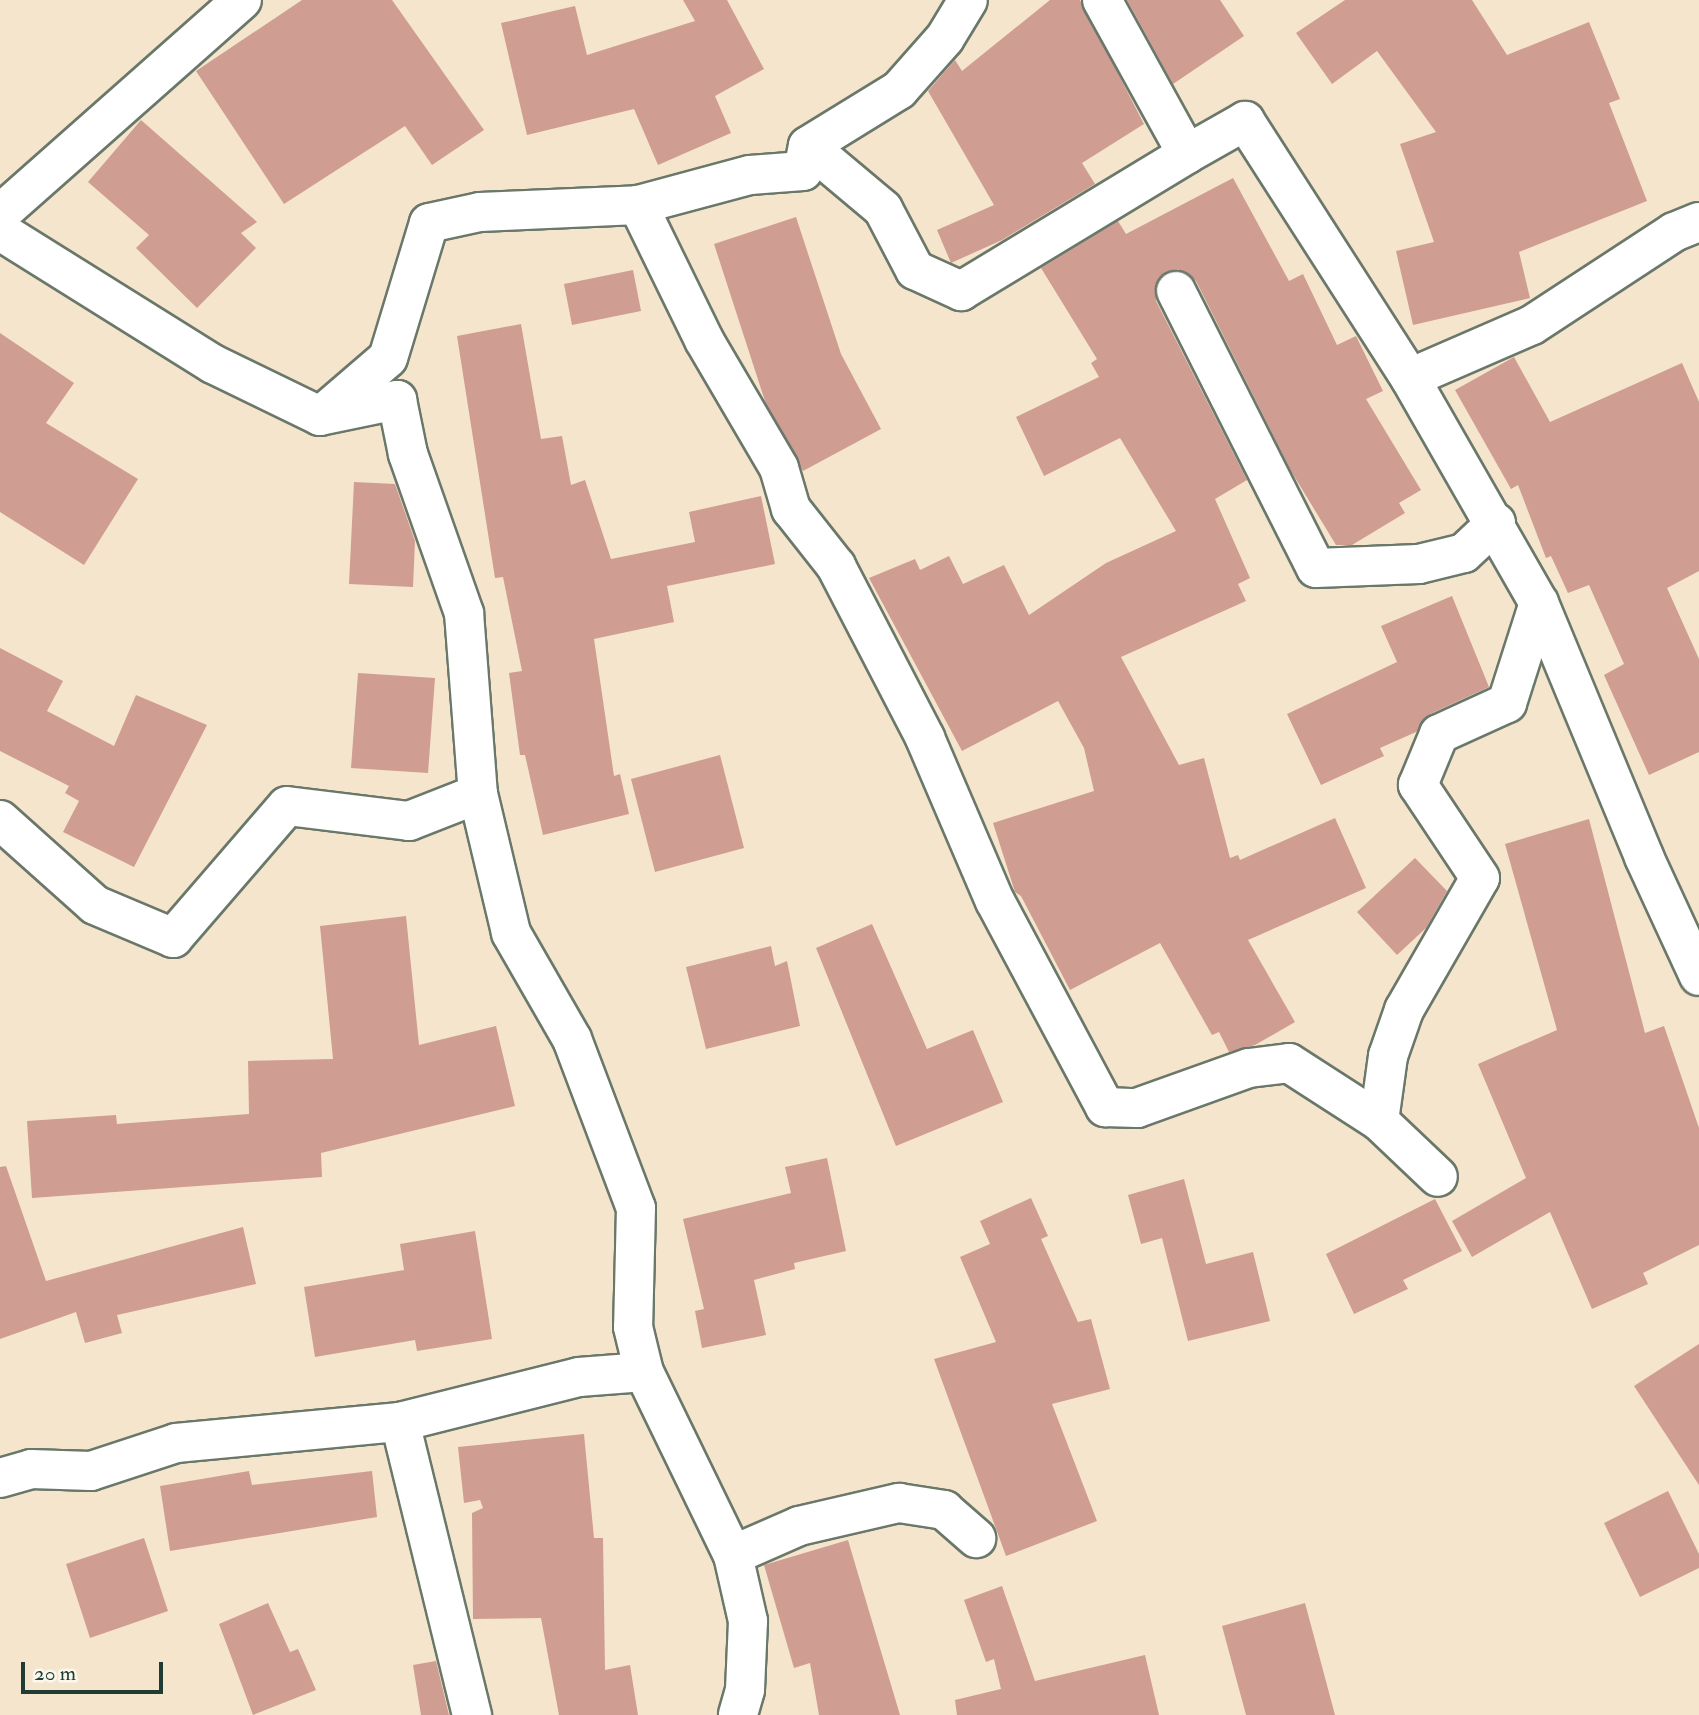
<!DOCTYPE html>
<html>
<head>
<meta charset="utf-8">
<style>
	body { margin:0 }
	#map { position:relative; width:1699px; height:1715px; overflow:hidden; background:#f5e5cd; font-family:"IM FELL Double Pica",serif }
	div>[style] { position:absolute }
	.building>* { inset:0; background:#cf9d92 }
	.roads { filter:drop-shadow(2px 0 #6a786a) drop-shadow(-2px 0 #6a786a) drop-shadow(0 2px #6a786a) drop-shadow(0 -2px #6a786a) }
	.minor>* { height:38px; margin:-19px; padding:0 19px; transform-origin:19px; border-radius:19px; background:#fff }
	span { translate:-50% -50%; white-space:nowrap; text-align:center; line-height:1.15; -webkit-text-stroke:5px #fbf7ec; paint-order:stroke }
	.scale { position:absolute; left:21px; top:1662px; width:142px; height:32px; box-sizing:border-box; border:4px solid #1f3d34; border-top:0; padding-left:9px; font-size:21px; line-height:24px; white-space:nowrap; color:#1f3d34; -webkit-text-stroke:5px #fbf7ec; paint-order:stroke }
</style>
</head>
<body>
<div id="map">
	<div class="building">
		<i style="clip-path:polygon(302px 0,392px 0,484px 130px,432px 165px,405px 126px,284px 204px,196px 71px)"></i>
		<i style="clip-path:polygon(683px 0,727px 0,764px 69px,715px 96px,731px 133px,658px 165px,634px 109px,527px 135px,501px 23px,575px 6px,587px 55px,695px 21px)"></i>
		<i style="clip-path:polygon(1050px 0,1080px 0,1144px 124px,1082px 163px,1095px 184px,1002px 240px,951px 263px,937px 230px,994px 205px,928px 91px,955px 60px,962px 71px)"></i>
		<i style="clip-path:polygon(1127px 0,1220px 0,1244px 36px,1173px 84px)"></i>
		<i style="clip-path:polygon(1345px 0,1472px 0,1507px 55px,1589px 22px,1620px 99px,1609px 103px,1647px 201px,1519px 252px,1530px 298px,1413px 325px,1396px 251px,1434px 242px,1400px 144px,1436px 132px,1377px 51px,1332px 84px,1296px 33px)"></i>
		<i style="clip-path:polygon(141px 120px,257px 222px,241px 233px,256px 248px,197px 308px,136px 248px,149px 235px,88px 182px)"></i>
		<i style="clip-path:polygon(1233px 178px,1289px 281px,1303px 274px,1337px 345px,1356px 336px,1383px 391px,1366px 399px,1421px 490px,1399px 503px,1405px 513px,1352px 545px,1336px 545px,1291px 471px,1196px 281px,1178px 269px,1158px 279px,1156px 301px,1247px 480px,1215px 499px,1250px 578px,1238px 584px,1246px 601px,1121px 657px,1179px 765px,1204px 758px,1230px 858px,1238px 855px,1240px 860px,1335px 818px,1366px 888px,1248px 940px,1295px 1022px,1255px 1045px,1229px 1052px,1219px 1032px,1212px 1035px,1160px 943px,1070px 990px,1021px 896px,1015px 892px,993px 823px,1094px 791px,1084px 748px,1058px 701px,962px 751px,869px 578px,915px 559px,920px 570px,949px 556px,963px 584px,1004px 565px,1029px 615px,1106px 563px,1176px 531px,1120px 438px,1044px 476px,1016px 417px,1099px 377px,1091px 363px,1097px 359px,1041px 268px,1118px 221px,1126px 234px)"></i>
		<i style="clip-path:polygon(796px 217px,841px 354px,881px 429px,803px 471px,765px 401px,714px 244px)"></i>
		<i style="clip-path:polygon(633px 270px,641px 311px,572px 325px,564px 284px)"></i>
		<i style="clip-path:polygon(521px 324px,541px 439px,562px 436px,571px 485px,585px 480px,611px 559px,695px 542px,689px 512px,761px 496px,775px 564px,667px 586px,674px 622px,594px 639px,614px 776px,620px 774px,629px 814px,543px 835px,525px 755px,520px 755px,509px 673px,522px 671px,503px 577px,495px 578px,457px 336px)"></i>
		<i style="clip-path:polygon(0 333px,74px 383px,46px 423px,138px 479px,84px 565px,0 512px)"></i>
		<i style="clip-path:polygon(1514px 357px,1550px 422px,1682px 363px,1699px 402px,1699px 571px,1667px 588px,1699px 659px,1699px 752px,1649px 775px,1604px 675px,1624px 664px,1589px 585px,1568px 593px,1551px 556px,1546px 558px,1518px 485px,1511px 489px,1455px 390px)"></i>
		<i style="clip-path:polygon(354px 482px,395px 484px,415px 541px,413px 587px,349px 584px)"></i>
		<i style="clip-path:polygon(1452px 596px,1489px 687px,1430px 714px,1416px 732px,1380px 748px,1384px 756px,1321px 785px,1287px 714px,1397px 662px,1381px 626px)"></i>
		<i style="clip-path:polygon(0 648px,63px 681px,47px 711px,114px 746px,136px 695px,207px 725px,134px 867px,63px 832px,79px 801px,65px 793px,69px 786px,0 751px)"></i>
		<i style="clip-path:polygon(358px 673px,435px 678px,428px 773px,351px 768px)"></i>
		<i style="clip-path:polygon(720px 755px,744px 848px,655px 872px,631px 779px)"></i>
		<i style="clip-path:polygon(1589px 819px,1645px 1033px,1664px 1026px,1699px 1128px,1699px 1245px,1643px 1273px,1648px 1284px,1592px 1309px,1550px 1212px,1472px 1257px,1452px 1221px,1526px 1178px,1478px 1064px,1557px 1030px,1505px 844px)"></i>
		<i style="clip-path:polygon(1415px 858px,1447px 891px,1426px 928px,1397px 955px,1357px 912px)"></i>
		<i style="clip-path:polygon(406px 916px,419px 1045px,496px 1026px,515px 1106px,321px 1153px,322px 1177px,32px 1198px,27px 1121px,116px 1115px,117px 1124px,249px 1114px,248px 1061px,333px 1059px,320px 926px)"></i>
		<i style="clip-path:polygon(872px 924px,927px 1049px,973px 1030px,1003px 1102px,896px 1146px,816px 948px)"></i>
		<i style="clip-path:polygon(771px 946px,775px 966px,787px 961px,800px 1026px,706px 1049px,686px 967px)"></i>
		<i style="clip-path:polygon(827px 1158px,846px 1251px,794px 1263px,795px 1269px,754px 1280px,766px 1335px,702px 1348px,695px 1311px,704px 1309px,683px 1219px,791px 1193px,785px 1167px)"></i>
		<i style="clip-path:polygon(6px 1166px,46px 1281px,243px 1227px,256px 1284px,117px 1315px,122px 1333px,85px 1343px,76px 1312px,0 1339px,0 1167px)"></i>
		<i style="clip-path:polygon(1184px 1179px,1206px 1264px,1253px 1252px,1270px 1321px,1188px 1341px,1162px 1238px,1141px 1244px,1128px 1195px)"></i>
		<i style="clip-path:polygon(1031px 1198px,1048px 1236px,1041px 1239px,1078px 1322px,1091px 1319px,1110px 1389px,1052px 1404px,1097px 1521px,1006px 1556px,934px 1359px,996px 1342px,960px 1257px,990px 1244px,980px 1221px)"></i>
		<i style="clip-path:polygon(1435px 1199px,1462px 1251px,1403px 1280px,1408px 1289px,1354px 1314px,1326px 1254px)"></i>
		<i style="clip-path:polygon(475px 1231px,492px 1339px,417px 1351px,415px 1340px,315px 1357px,304px 1287px,404px 1270px,400px 1244px)"></i>
		<i style="clip-path:polygon(1699px 1344px,1699px 1485px,1634px 1386px)"></i>
		<i style="clip-path:polygon(584px 1434px,594px 1538px,603px 1538px,605px 1670px,630px 1665px,638px 1715px,559px 1715px,541px 1618px,473px 1619px,472px 1513px,483px 1508px,480px 1500px,464px 1503px,458px 1447px)"></i>
		<i style="clip-path:polygon(249px 1471px,252px 1485px,372px 1471px,377px 1517px,170px 1551px,160px 1486px)"></i>
		<i style="clip-path:polygon(1668px 1491px,1699px 1554px,1699px 1568px,1640px 1597px,1604px 1523px)"></i>
		<i style="clip-path:polygon(144px 1538px,168px 1611px,90px 1638px,66px 1564px)"></i>
		<i style="clip-path:polygon(848px 1540px,874px 1628px,900px 1715px,819px 1715px,810px 1663px,794px 1668px,764px 1565px)"></i>
		<i style="clip-path:polygon(1002px 1586px,1035px 1681px,1145px 1655px,1159px 1715px,957px 1715px,955px 1700px,1001px 1689px,994px 1659px,986px 1662px,964px 1600px)"></i>
		<i style="clip-path:polygon(268px 1603px,290px 1652px,298px 1649px,316px 1690px,253px 1715px,219px 1624px)"></i>
		<i style="clip-path:polygon(1305px 1603px,1335px 1715px,1246px 1715px,1222px 1626px)"></i>
		<i style="clip-path:polygon(436px 1661px,449px 1715px,421px 1715px,413px 1665px)"></i>
	</div>
	<div class="roads">
		<div class="minor">
			<i style="left:1102px;top:0;width:176px;rotate:61.1deg"></i>
			<i style="left:1187px;top:154px;width:67px;rotate:-29.6deg"></i>
			<i style="left:1245px;top:121px;width:305px;rotate:57.3deg"></i>
			<i style="left:1410px;top:378px;width:259px;rotate:60.2deg"></i>
			<i style="left:1539px;top:603px;width:275px;rotate:67.5deg"></i>
			<i style="left:1644px;top:857px;width:131px;rotate:65.2deg"></i>
			<i style="left:808px;top:146px;width:107px;rotate:-31.6deg"></i>
			<i style="left:899px;top:90px;width:69px;rotate:-48.5deg"></i>
			<i style="left:945px;top:38px;width:44px;rotate:-58.8deg"></i>
			<i style="left:638px;top:205px;width:150px;rotate:63.9deg"></i>
			<i style="left:704px;top:340px;width:148px;rotate:59.6deg"></i>
			<i style="left:779px;top:468px;width:43px;rotate:73.7deg"></i>
			<i style="left:791px;top:509px;width:73px;rotate:51.7deg"></i>
			<i style="left:836px;top:566px;width:194px;rotate:62.6deg"></i>
			<i style="left:925px;top:738px;width:177px;rotate:66.8deg"></i>
			<i style="left:995px;top:901px;width:234px;rotate:61.9deg"></i>
			<i style="left:1105px;top:1107px;width:32px;rotate:2deg"></i>
			<i style="left:1137px;top:1108px;width:119px;rotate:-19.7deg"></i>
			<i style="left:1249px;top:1068px;width:40px;rotate:-7.1deg"></i>
			<i style="left:1289px;top:1063px;width:107px;rotate:32.8deg"></i>
			<i style="left:1379px;top:1121px;width:81px;rotate:43.5deg"></i>
			<i style="left:0;top:214px;width:323px;rotate:-41.5deg"></i>
			<i style="left:0;top:231px;width:251px;rotate:32deg"></i>
			<i style="left:213px;top:364px;width:119px;rotate:25.9deg"></i>
			<i style="left:320px;top:416px;width:79px;rotate:-11.7deg"></i>
			<i style="left:397px;top:400px;width:55px;rotate:78.5deg"></i>
			<i style="left:408px;top:454px;width:169px;rotate:70.6deg"></i>
			<i style="left:464px;top:613px;width:182px;rotate:85.6deg"></i>
			<i style="left:478px;top:794px;width:143px;rotate:76.6deg"></i>
			<i style="left:511px;top:933px;width:122px;rotate:60.1deg"></i>
			<i style="left:572px;top:1039px;width:181px;rotate:69.3deg"></i>
			<i style="left:636px;top:1208px;width:119px;rotate:91.4deg"></i>
			<i style="left:633px;top:1327px;width:46px;rotate:76.3deg"></i>
			<i style="left:644px;top:1372px;width:203px;rotate:64.1deg"></i>
			<i style="left:733px;top:1555px;width:68px;rotate:77.2deg"></i>
			<i style="left:748px;top:1621px;width:69px;rotate:92.5deg"></i>
			<i style="left:745px;top:1690px;width:26px;rotate:106deg"></i>
			<i style="left:1176px;top:291px;width:310px;rotate:63.2deg"></i>
			<i style="left:1316px;top:568px;width:103px;rotate:-2.2deg"></i>
			<i style="left:1419px;top:564px;width:46px;rotate:-13.7deg"></i>
			<i style="left:1464px;top:553px;width:44px;rotate:-43.2deg"></i>
			<i style="left:1410px;top:378px;width:133px;rotate:-23.5deg"></i>
			<i style="left:1532px;top:325px;width:170px;rotate:-33.2deg"></i>
			<i style="left:1674px;top:232px;width:27px;rotate:-22deg"></i>
			<i style="left:324px;top:413px;width:84px;rotate:-40.7deg"></i>
			<i style="left:388px;top:358px;width:141px;rotate:-73.1deg"></i>
			<i style="left:429px;top:223px;width:52px;rotate:-12.2deg"></i>
			<i style="left:480px;top:212px;width:158px;rotate:-2.5deg"></i>
			<i style="left:638px;top:205px;width:116px;rotate:-15deg"></i>
			<i style="left:750px;top:175px;width:53px;rotate:-4.3deg"></i>
			<i style="left:803px;top:171px;width:25px;rotate:-79deg"></i>
			<i style="left:808px;top:146px;width:98px;rotate:40deg"></i>
			<i style="left:883px;top:209px;width:69px;rotate:62.3deg"></i>
			<i style="left:915px;top:270px;width:51px;rotate:24.5deg"></i>
			<i style="left:961px;top:291px;width:264px;rotate:-31.2deg"></i>
			<i style="left:0;top:820px;width:127px;rotate:41.8deg"></i>
			<i style="left:95px;top:905px;width:85px;rotate:22.9deg"></i>
			<i style="left:173px;top:938px;width:174px;rotate:-49.2deg"></i>
			<i style="left:287px;top:806px;width:123px;rotate:7deg"></i>
			<i style="left:409px;top:821px;width:74px;rotate:-21.4deg"></i>
			<i style="left:1379px;top:1121px;width:66px;rotate:-82.1deg"></i>
			<i style="left:1388px;top:1056px;width:49px;rotate:-70.8deg"></i>
			<i style="left:1404px;top:1010px;width:152px;rotate:-60.1deg"></i>
			<i style="left:1480px;top:878px;width:112px;rotate:-123.7deg"></i>
			<i style="left:1418px;top:785px;width:55px;rotate:-67.6deg"></i>
			<i style="left:1439px;top:734px;width:75px;rotate:-24.5deg"></i>
			<i style="left:1507px;top:703px;width:105px;rotate:-72.3deg"></i>
			<i style="left:400px;top:1422px;width:302px;rotate:76.2deg"></i>
			<i style="left:0;top:1478px;width:32px;rotate:-16deg"></i>
			<i style="left:31px;top:1469px;width:60px;rotate:1.9deg"></i>
			<i style="left:91px;top:1471px;width:89px;rotate:-18.2deg"></i>
			<i style="left:176px;top:1443px;width:225px;rotate:-5.4deg"></i>
			<i style="left:400px;top:1422px;width:185px;rotate:-14.1deg"></i>
			<i style="left:579px;top:1377px;width:65px;rotate:-4.4deg"></i>
			<i style="left:733px;top:1555px;width:72px;rotate:-23.7deg"></i>
			<i style="left:799px;top:1526px;width:103px;rotate:-13deg"></i>
			<i style="left:899px;top:1503px;width:46px;rotate:8.8deg"></i>
			<i style="left:944px;top:1510px;width:43px;rotate:41.2deg"></i>
		</div>
	</div>
	<div class="scale">20 m</div>
</div>
</body>
</html>
